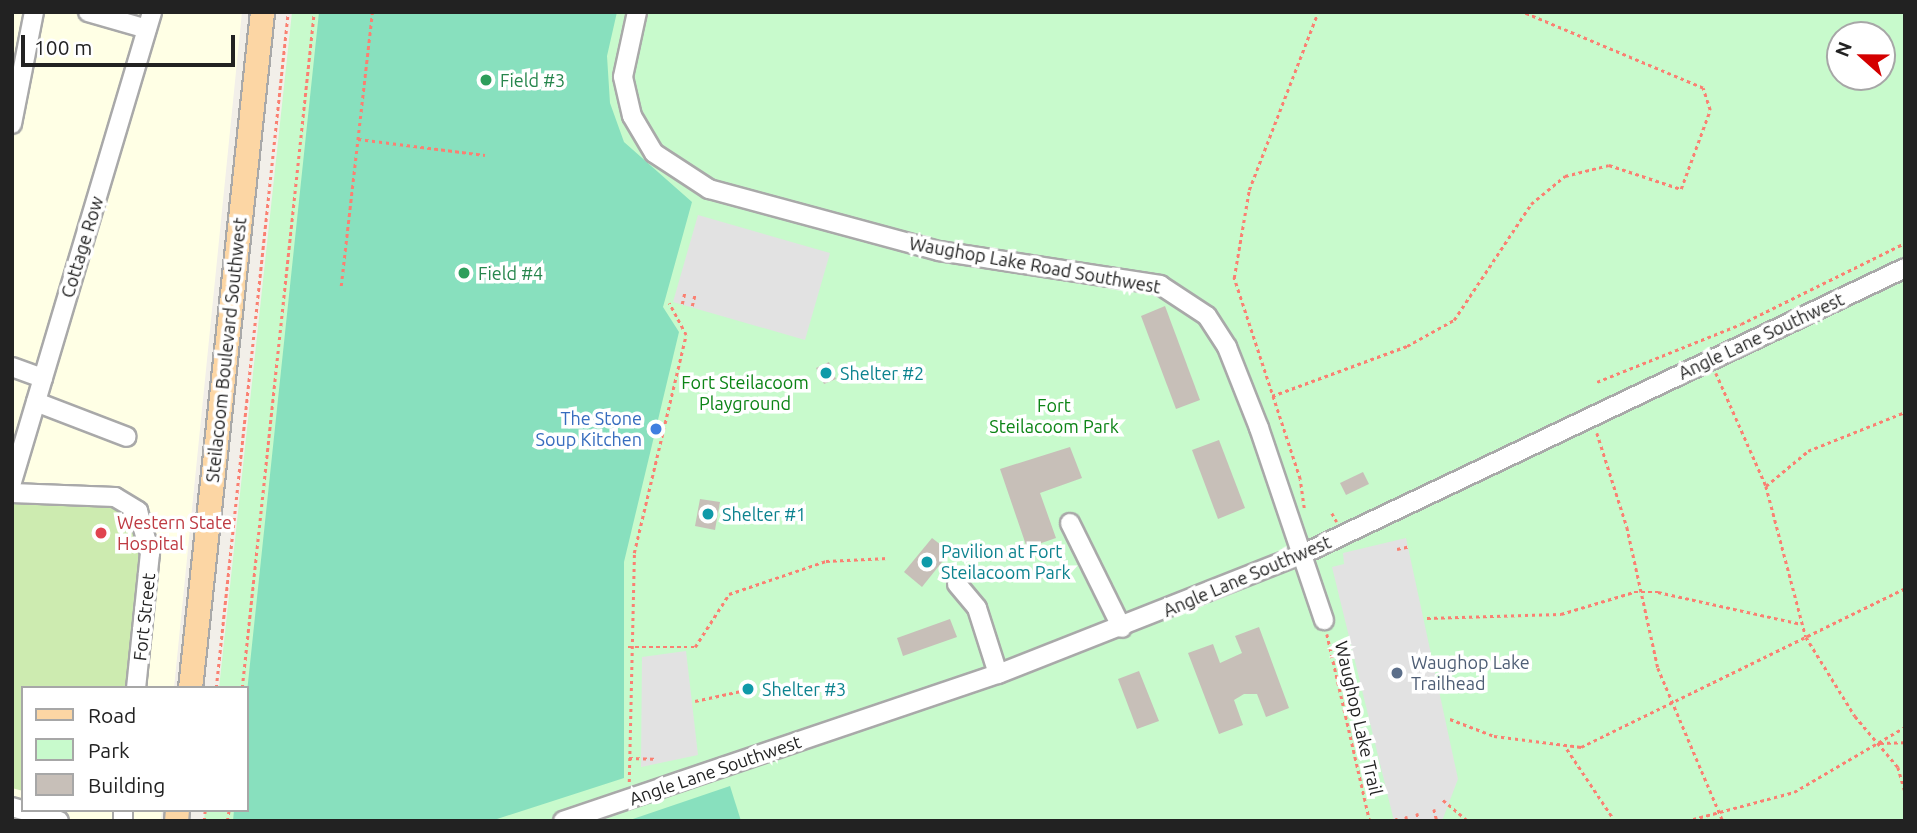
<!DOCTYPE html>
<html>
<head>
<meta charset="utf-8">
<style>
	body { margin:0 }
	#map { position:relative; width:1917px; height:833px; overflow:hidden; background:#f2efe9; font-family:Ubuntu,sans-serif }
	div>[style] { position:absolute }
	.education>* { inset:0; background:#ffffe5 }
	.grass>* { inset:0; background:#cdebb0 }
	.park>* { inset:0; background:#c8facc }
	.pitch>* { inset:0; background:#88e0be }
	.parking>* { inset:0; background:#e2e2e2 }
	.building>* { inset:0; background:#c7bfb8 }
	.path>* { height:2.5px; margin-top:-1.25px; transform-origin:0; background:repeating-linear-gradient(90deg,#fa8072 0 3.5px,transparent 0 7px) }
	.roads { filter:drop-shadow(2px 0 #a9a9a9) drop-shadow(-2px 0 #a9a9a9) drop-shadow(0 2px #a9a9a9) drop-shadow(0 -2px #a9a9a9) }
	.minor>* { height:18px; margin:-9px; padding:0 9px; transform-origin:9px; border-radius:9px; background:#fff }
	.major>* { height:23px; margin:-11.5px; padding:0 11.5px; transform-origin:11.5px; border-radius:11.5px; background:#fcd6a4 }
	.dots>* { width:19px; height:19px; translate:-50% -50%; box-sizing:border-box; border:4px solid #fff; border-radius:50% }
	span { translate:-50% -50%; white-space:nowrap; text-align:center; line-height:1.15; -webkit-text-stroke:7px #fff; paint-order:stroke }
	.leisure-label { font-size:18px; color:#27864d }
	.left { translate:0 -50%; text-align:left }
	.street-label { font-size:18px; color:#222 }
	.culture-label { font-size:18px; color:#0d838f }
	.park-label { font-size:18px; color:#0c8416 }
	.shop-label { font-size:18px; color:#366cbe }
	.right { translate:-100% -50%; text-align:right }
	.health-label { font-size:18px; color:#be3a42 }
	.service-label { font-size:18px; color:#4e5e75 }
	.frame { position:absolute; inset:0; border:14px solid #222; pointer-events:none }
	.legend { position:absolute; left:21px; top:686px; width:228px; height:126px; box-sizing:border-box; background:#fff; border:2px solid #a7a7a7; margin:0; padding:9px 12px; list-style:none; font-size:21px; color:#222 }
	.legend li { display:flex; align-items:center; gap:14px; height:35px }
	.legend b { width:35px; border:2px solid #a7a7a7 }
	.north { position:absolute; left:1826px; top:21px; width:70px; height:70px; box-sizing:border-box; background:#fff; border:2px solid #a7a7a7; border-radius:50%; rotate:291deg; font-size:19px; font-weight:700; line-height:28px; text-align:center; color:#222 }
	.north::after { content:''; display:block; margin:auto; width:24px; height:32px; background:#d40000; clip-path:polygon(50% 0,100% 100%,50% 72%,0 100%) }
	.scale { position:absolute; left:21px; top:35px; width:214px; height:32px; box-sizing:border-box; border:4px solid #222; border-top:0; padding-left:9px; font-size:21px; line-height:24px; white-space:nowrap; color:#222; -webkit-text-stroke:5px #fff; paint-order:stroke }
</style>
</head>
<body>
<div id="map">
	<div class="education">
		<i style="clip-path:polygon(12px 12px,242px 12px,174px 688px,23px 688px,23px 810px,162px 810px,161px 821px,12px 821px)"></i>
	</div>
	<div class="grass">
		<i style="clip-path:polygon(12px 499px,112px 503px,135px 518px,143px 551px,129px 688px,23px 688px,23px 791px,12px 788px)"></i>
	</div>
	<div class="park">
		<i style="clip-path:polygon(evenodd,292px 12px,1905px 12px,1905px 821px,204px 821px,205px 810px,247px 810px,247px 688px,219px 688px,292px 12px,1840px 35px,1882px 35px,1882px 77px,1840px 77px,1840px 35px)"></i>
	</div>
	<div class="pitch">
		<i style="clip-path:polygon(319px 12px,617px 12px,607px 56px,610px 103px,624px 142px,692px 202px,663px 307px,679px 332px,624px 562px,624px 778px,491px 821px,233px 821px,234px 810px,247px 810px,247px 692px)"></i>
		<i style="clip-path:polygon(730px 786px,741px 821px,627px 821px)"></i>
	</div>
	<div class="parking">
		<i style="clip-path:polygon(698px 215px,830px 253px,805px 340px,673px 302px)"></i>
		<i style="clip-path:polygon(1406px 538px,1458px 779px,1442px 821px,1394px 821px,1332px 567px,1344px 564px,1343px 553px)"></i>
		<i style="clip-path:polygon(686px 651px,698px 755px,641px 767px,642px 657px)"></i>
	</div>
	<div class="building">
		<i style="clip-path:polygon(1165px 306px,1200px 400px,1176px 409px,1141px 316px)"></i>
		<i style="clip-path:polygon(829px 362px,836px 379px,824px 384px,816px 368px)"></i>
		<i style="clip-path:polygon(1219px 440px,1245px 508px,1218px 519px,1192px 450px)"></i>
		<i style="clip-path:polygon(1070px 447px,1082px 478px,1040px 493px,1056px 538px,1027px 548px,1000px 469px)"></i>
		<i style="clip-path:polygon(1363px 472px,1369px 484px,1346px 495px,1340px 483px)"></i>
		<i style="clip-path:polygon(700px 499px,720px 502px,715px 530px,695px 526px)"></i>
		<i style="clip-path:polygon(932px 538px,950px 552px,922px 587px,904px 572px)"></i>
		<i style="clip-path:polygon(950px 619px,957px 637px,903px 656px,897px 638px)"></i>
		<i style="clip-path:polygon(1259px 627px,1289px 708px,1266px 717px,1257px 694px,1244px 694px,1234px 700px,1243px 725px,1219px 734px,1188px 653px,1213px 644px,1220px 663px,1242px 653px,1235px 636px)"></i>
		<i style="clip-path:polygon(1139px 671px,1159px 721px,1137px 729px,1118px 679px)"></i>
	</div>
	<div class="path">
		<i style="left:358px;top:139px;width:128px;rotate:7.2deg"></i>
		<i style="left:341px;top:286px;width:276px;rotate:-83.5deg"></i>
		<i style="left:682px;top:304px;width:13px;rotate:-77deg"></i>
		<i style="left:692px;top:306px;width:12px;rotate:-76deg"></i>
		<i style="left:1716px;top:373px;width:124px;rotate:66.1deg"></i>
		<i style="left:1766px;top:486px;width:156px;rotate:75.2deg"></i>
		<i style="left:1806px;top:637px;width:93px;rotate:58.2deg"></i>
		<i style="left:1855px;top:716px;width:67px;rotate:49.9deg"></i>
		<i style="left:1898px;top:767px;width:26px;rotate:74deg"></i>
		<i style="left:1597px;top:382px;width:155px;rotate:-21.9deg"></i>
		<i style="left:1741px;top:324px;width:183px;rotate:-26.3deg"></i>
		<i style="left:1272px;top:396px;width:144px;rotate:-20.3deg"></i>
		<i style="left:1407px;top:346px;width:54px;rotate:-29deg"></i>
		<i style="left:1454px;top:320px;width:139px;rotate:-56.4deg"></i>
		<i style="left:1531px;top:204px;width:44px;rotate:-39.5deg"></i>
		<i style="left:1565px;top:176px;width:45px;rotate:-14deg"></i>
		<i style="left:1609px;top:165px;width:76px;rotate:18.4deg"></i>
		<i style="left:1681px;top:189px;width:84px;rotate:-69.8deg"></i>
		<i style="left:1710px;top:110px;width:23px;rotate:-108deg"></i>
		<i style="left:1703px;top:88px;width:196px;rotate:-157.2deg"></i>
		<i style="left:1597px;top:433px;width:99px;rotate:72.3deg"></i>
		<i style="left:1627px;top:527px;width:144px;rotate:77.6deg"></i>
		<i style="left:1658px;top:668px;width:166px;rotate:67deg"></i>
		<i style="left:1766px;top:486px;width:55px;rotate:-39.8deg"></i>
		<i style="left:1808px;top:451px;width:105px;rotate:-21.9deg"></i>
		<i style="left:1304px;top:508px;width:29px;rotate:-98deg"></i>
		<i style="left:1300px;top:479px;width:212px;rotate:-108.2deg"></i>
		<i style="left:1234px;top:278px;width:89px;rotate:-80.3deg"></i>
		<i style="left:1249px;top:190px;width:191px;rotate:-68.8deg"></i>
		<i style="left:1332px;top:513px;width:10px;rotate:61deg"></i>
		<i style="left:1397px;top:549px;width:14px;rotate:-12deg"></i>
		<i style="left:1427px;top:618px;width:134px;rotate:-1.7deg"></i>
		<i style="left:1561px;top:614px;width:76px;rotate:-16.8deg"></i>
		<i style="left:1634px;top:592px;width:24px"></i>
		<i style="left:1658px;top:592px;width:147px;rotate:12.6deg"></i>
		<i style="left:1327px;top:634px;width:192px;rotate:77.1deg"></i>
		<i style="left:628px;top:647px;width:67px"></i>
		<i style="left:695px;top:647px;width:63px;rotate:-57.3deg"></i>
		<i style="left:729px;top:594px;width:102px;rotate:-18.8deg"></i>
		<i style="left:826px;top:561px;width:62px;rotate:-2.8deg"></i>
		<i style="left:216px;top:688px;width:680px;rotate:-83.92deg"></i>
		<i style="left:242px;top:688px;width:680px;rotate:-83.92deg"></i>
		<i style="left:695px;top:701px;width:47px;rotate:-12.3deg"></i>
		<i style="left:1450px;top:719px;width:47px;rotate:21.1deg"></i>
		<i style="left:1494px;top:736px;width:88px;rotate:7.2deg"></i>
		<i style="left:1581px;top:747px;width:361px;rotate:-26.1deg"></i>
		<i style="left:1880px;top:743px;width:25px;rotate:-2deg"></i>
		<i style="left:1567px;top:749px;width:87px;rotate:56.3deg"></i>
		<i style="left:629px;top:758px;width:25px;rotate:2deg"></i>
		<i style="left:629px;top:782px;width:229px;rotate:-88.7deg"></i>
		<i style="left:634px;top:553px;width:224px;rotate:-76.6deg"></i>
		<i style="left:686px;top:335px;width:36px;rotate:-118deg"></i>
		<i style="left:1443px;top:800px;width:33px;rotate:40deg"></i>
		<i style="left:1434px;top:809px;width:12px;rotate:76deg"></i>
		<i style="left:1417px;top:813px;width:8px;rotate:76deg"></i>
		<i style="left:1406px;top:816px;width:5px;rotate:79deg"></i>
		<i style="left:1396px;top:818px;width:3px;rotate:72deg"></i>
		<i style="left:204px;top:821px;width:11px;rotate:-85deg"></i>
		<i style="left:227px;top:821px;width:11px;rotate:-80deg"></i>
		<i style="left:1686px;top:821px;width:112px;rotate:-15deg"></i>
		<i style="left:1794px;top:792px;width:129px;rotate:-30.4deg"></i>
	</div>
	<div class="roads">
		<div class="minor">
			<i style="left:88px;top:12px;width:61px;rotate:16.1deg"></i>
			<i style="left:637px;top:12px;width:66px;rotate:102.2deg"></i>
			<i style="left:623px;top:77px;width:40px;rotate:77deg"></i>
			<i style="left:632px;top:116px;width:43px;rotate:59.3deg"></i>
			<i style="left:654px;top:153px;width:66px;rotate:33.2deg"></i>
			<i style="left:709px;top:189px;width:238px;rotate:15.1deg"></i>
			<i style="left:939px;top:251px;width:224px;rotate:8.7deg"></i>
			<i style="left:1160px;top:285px;width:56px;rotate:33.4deg"></i>
			<i style="left:1207px;top:316px;width:37px;rotate:57deg"></i>
			<i style="left:1227px;top:347px;width:87px;rotate:68.4deg"></i>
			<i style="left:1259px;top:428px;width:203px;rotate:71.3deg"></i>
			<i style="left:12px;top:124px;width:114px;rotate:-78.9deg"></i>
			<i style="left:12px;top:367px;width:33px;rotate:20deg"></i>
			<i style="left:36px;top:402px;width:97px;rotate:21deg"></i>
			<i style="left:12px;top:482px;width:490px;rotate:-73.4deg"></i>
			<i style="left:12px;top:493px;width:103px;rotate:2.2deg"></i>
			<i style="left:115px;top:497px;width:27px;rotate:31deg"></i>
			<i style="left:138px;top:511px;width:44px;rotate:74.1deg"></i>
			<i style="left:150px;top:553px;width:136px;rotate:95.9deg"></i>
			<i style="left:1070px;top:523px;width:117px;rotate:63.7deg"></i>
			<i style="left:957px;top:584px;width:31px;rotate:50deg"></i>
			<i style="left:977px;top:608px;width:69px;rotate:72.3deg"></i>
			<i style="left:12px;top:807px;width:49px;rotate:16.6deg"></i>
			<i style="left:123px;top:821px;width:11px;rotate:-90deg"></i>
			<i style="left:563px;top:821px;width:459px;rotate:-18.7deg"></i>
			<i style="left:998px;top:674px;width:328px;rotate:-21.5deg"></i>
			<i style="left:1303px;top:554px;width:666px;rotate:-25.41deg"></i>
		</div>
		<div class="major">
			<i style="left:190px;top:688px;width:680px;rotate:-83.92deg"></i>
			<i style="left:176px;top:821px;width:11px;rotate:-85deg"></i>
		</div>
	</div>
	<div class="dots">
		<i style="left:486px;top:80px;background:#2e9e5b"></i>
		<i style="left:464px;top:273px;background:#2e9e5b"></i>
		<i style="left:826px;top:373px;background:#0f9aa8"></i>
		<i style="left:656px;top:429px;background:#3f7fe0"></i>
		<i style="left:708px;top:514px;background:#0f9aa8"></i>
		<i style="left:101px;top:533px;background:#e0444e"></i>
		<i style="left:927px;top:562px;background:#0f9aa8"></i>
		<i style="left:1397px;top:673px;background:#5c6f8a"></i>
		<i style="left:748px;top:689px;background:#0f9aa8"></i>
	</div>
	<div class="leisure-label">
		<span class="left" style="left:500px;top:80px">Field #3</span>
		<span class="left" style="left:478px;top:273px">Field #4</span>
	</div>
	<div class="street-label">
		<span style="left:82px;top:247px;rotate:-73deg">Cottage Row</span>
		<span style="left:1035px;top:265px;rotate:10deg">Waughop Lake Road Southwest</span>
		<span style="left:1761px;top:336px;rotate:-25deg">Angle Lane Southwest</span>
		<span style="left:226px;top:350px;rotate:-84deg">Steilacoom Boulevard Southwest</span>
		<span style="left:1247px;top:576px;rotate:-23deg">Angle Lane Southwest</span>
		<span style="left:144px;top:617px;rotate:-84deg">Fort Street</span>
		<span style="left:1359px;top:718px;rotate:77deg">Waughop Lake Trail</span>
		<span style="left:715px;top:770px;rotate:-19deg">Angle Lane Southwest</span>
	</div>
	<div class="culture-label">
		<span class="left" style="left:840px;top:373px">Shelter #2</span>
		<span class="left" style="left:722px;top:514px">Shelter #1</span>
		<span class="left" style="left:941px;top:562px">Pavilion at Fort<br>Steilacoom Park</span>
		<span class="left" style="left:762px;top:689px">Shelter #3</span>
	</div>
	<div class="park-label">
		<span style="left:745px;top:393px">Fort Steilacoom<br>Playground</span>
		<span style="left:1054px;top:416px">Fort<br>Steilacoom Park</span>
	</div>
	<div class="shop-label">
		<span class="right" style="left:642px;top:429px">The Stone<br>Soup Kitchen</span>
	</div>
	<div class="health-label">
		<span class="left" style="left:117px;top:533px">Western State<br>Hospital</span>
	</div>
	<div class="service-label">
		<span class="left" style="left:1411px;top:673px">Waughop Lake<br>Trailhead</span>
	</div>
	<div class="frame"></div>
	<ul class="legend">
	<li><b style="height:9px;background:#fcd6a4"></b>Road</li>
	<li><b style="height:19px;background:#c8facc"></b>Park</li>
	<li><b style="height:19px;background:#c7bfb8"></b>Building</li>
	</ul>
	<div class="north">N</div>
	<div class="scale">100 m</div>
</div>
</body>
</html>
